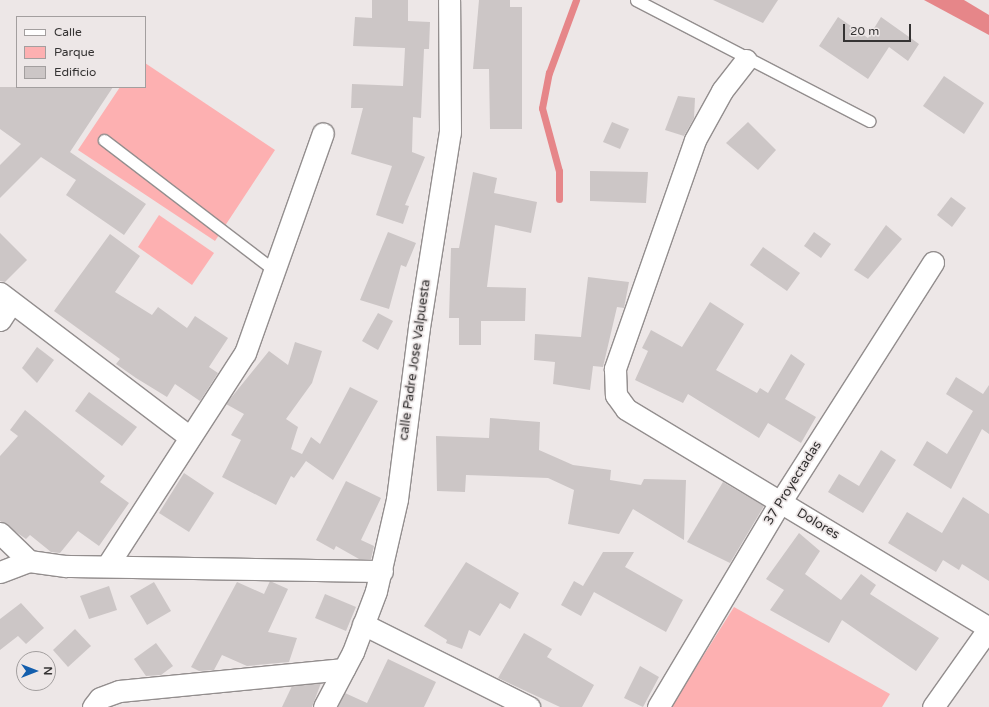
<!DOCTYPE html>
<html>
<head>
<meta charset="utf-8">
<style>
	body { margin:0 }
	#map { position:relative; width:989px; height:707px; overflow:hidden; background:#ede7e7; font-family:"Varela Round",sans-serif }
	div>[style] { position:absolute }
	.green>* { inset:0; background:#fdb0b1 }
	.water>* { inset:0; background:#e68689 }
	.stream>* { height:7px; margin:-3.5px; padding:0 3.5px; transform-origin:3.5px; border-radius:3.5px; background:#e68689 }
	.building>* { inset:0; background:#ccc6c6 }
	.roads { filter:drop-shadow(1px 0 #938e8e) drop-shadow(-1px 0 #938e8e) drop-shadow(0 1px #938e8e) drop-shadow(0 -1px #938e8e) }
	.service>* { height:11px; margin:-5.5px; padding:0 5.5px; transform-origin:5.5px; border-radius:5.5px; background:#fff }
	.minor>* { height:21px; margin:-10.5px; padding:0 10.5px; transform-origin:10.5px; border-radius:10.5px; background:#fff }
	span { translate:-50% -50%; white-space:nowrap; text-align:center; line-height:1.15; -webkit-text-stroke:3.5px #ede7e7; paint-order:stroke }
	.street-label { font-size:13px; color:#353333 }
	.legend { position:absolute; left:16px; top:16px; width:130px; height:72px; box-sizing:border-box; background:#ede7e7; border:1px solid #a39f9f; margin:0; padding:5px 7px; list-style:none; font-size:12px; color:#353333 }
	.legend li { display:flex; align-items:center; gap:8px; height:20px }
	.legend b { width:20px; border:1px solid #a39f9f }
	.north { position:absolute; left:16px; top:651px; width:40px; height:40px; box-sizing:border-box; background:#ede7e7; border:1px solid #a39f9f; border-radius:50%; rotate:90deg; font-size:11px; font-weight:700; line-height:16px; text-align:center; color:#353333 }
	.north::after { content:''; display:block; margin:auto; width:14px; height:18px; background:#135ead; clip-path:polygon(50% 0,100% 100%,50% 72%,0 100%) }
	.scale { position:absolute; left:843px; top:24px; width:68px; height:18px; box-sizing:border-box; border:2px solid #353333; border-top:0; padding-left:5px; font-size:12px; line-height:14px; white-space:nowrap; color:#353333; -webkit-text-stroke:3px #ede7e7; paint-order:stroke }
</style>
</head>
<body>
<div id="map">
	<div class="green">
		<i style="clip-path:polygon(145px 63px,275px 150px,215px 241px,78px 150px,120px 87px,145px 87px)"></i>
		<i style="clip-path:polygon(159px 215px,214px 253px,192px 285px,138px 247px)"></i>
		<i style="clip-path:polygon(734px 607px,890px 694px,882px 707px,671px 707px)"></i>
	</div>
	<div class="water">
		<i style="clip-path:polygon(924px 0,964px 0,989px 15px,989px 35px)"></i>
	</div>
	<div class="stream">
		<i style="left:559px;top:199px;width:28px;rotate:-90deg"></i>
		<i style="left:559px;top:171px;width:65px;rotate:-105.1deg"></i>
		<i style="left:542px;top:108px;width:36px;rotate:-79deg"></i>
		<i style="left:549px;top:73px;width:78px;rotate:-69.7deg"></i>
	</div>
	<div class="building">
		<i style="clip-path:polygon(372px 0,408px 0,408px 21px,430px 22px,429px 49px,424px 49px,421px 118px,413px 117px,412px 152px,425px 157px,405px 205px,409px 206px,403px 224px,376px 215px,392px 166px,351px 154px,363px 108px,351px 108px,352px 84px,403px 86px,405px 48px,353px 46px,355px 17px,372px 18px)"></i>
		<i style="clip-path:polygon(479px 0,510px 0,510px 7px,522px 7px,522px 129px,490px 129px,489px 69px,473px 69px)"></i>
		<i style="clip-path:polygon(713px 0,778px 0,763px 23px)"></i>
		<i style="clip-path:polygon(838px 17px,868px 38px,881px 17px,919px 44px,908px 61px,889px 47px,868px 79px,819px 46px)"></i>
		<i style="clip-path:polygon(944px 76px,984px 103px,964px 134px,923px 106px)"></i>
		<i style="clip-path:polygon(0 87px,113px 87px,70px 152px,146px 204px,124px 235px,66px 195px,76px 180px,41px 157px,0 198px,0 165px,21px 144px,0 129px)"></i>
		<i style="clip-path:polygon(678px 96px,695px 98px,694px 118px,684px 136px,665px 130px)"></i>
		<i style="clip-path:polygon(612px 122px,629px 129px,620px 149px,603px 142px)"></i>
		<i style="clip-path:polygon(748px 122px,776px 150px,758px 170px,726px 143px)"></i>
		<i style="clip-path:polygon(590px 171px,648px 172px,646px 203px,590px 201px)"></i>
		<i style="clip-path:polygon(473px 172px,497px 178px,494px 193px,537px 202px,531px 233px,495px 225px,487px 287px,526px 288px,525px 321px,481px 321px,481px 345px,459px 345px,459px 318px,449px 318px,451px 248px,459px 248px)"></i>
		<i style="clip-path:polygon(951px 197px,966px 208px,952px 227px,937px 215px)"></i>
		<i style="clip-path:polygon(886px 225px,902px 239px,868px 279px,854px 270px)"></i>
		<i style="clip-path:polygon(388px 232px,416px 243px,406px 267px,401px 265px,389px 309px,360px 300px)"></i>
		<i style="clip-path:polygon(814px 232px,831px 244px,821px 258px,804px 246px)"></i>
		<i style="clip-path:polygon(0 233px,27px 260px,5px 282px,0 281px)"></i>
		<i style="clip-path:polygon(110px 234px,140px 256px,115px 292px,152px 315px,158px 307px,187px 328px,195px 316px,228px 338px,209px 367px,218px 373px,200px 401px,175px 384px,167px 397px,136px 378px,116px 364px,120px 359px,54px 311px)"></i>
		<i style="clip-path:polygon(763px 247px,800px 273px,787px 291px,750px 265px)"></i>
		<i style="clip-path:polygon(588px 277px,629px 282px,624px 308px,617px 307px,603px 367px,593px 366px,590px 390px,553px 384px,555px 362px,534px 360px,535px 334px,581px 337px)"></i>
		<i style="clip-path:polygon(710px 302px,744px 324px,716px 370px,757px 393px,760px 388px,768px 393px,791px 354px,805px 364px,785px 399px,816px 417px,801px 443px,768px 423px,759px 438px,688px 394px,683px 403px,635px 380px,648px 351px,642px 348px,651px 330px,682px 347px)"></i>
		<i style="clip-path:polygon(378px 313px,393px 321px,378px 350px,362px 341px)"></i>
		<i style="clip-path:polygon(295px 342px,322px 351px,312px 383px,286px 419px,298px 427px,291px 449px,302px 454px,311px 437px,320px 444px,350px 387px,378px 401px,333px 480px,306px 461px,294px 478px,291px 476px,276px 505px,222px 477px,241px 440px,231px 435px,244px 414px,226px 404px,269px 351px,288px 365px)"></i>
		<i style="clip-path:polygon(37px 347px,54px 360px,37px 383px,22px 368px)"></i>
		<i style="clip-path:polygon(956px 377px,983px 394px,989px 385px,989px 434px,982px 429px,951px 489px,913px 465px,927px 441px,947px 454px,973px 411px,946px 394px)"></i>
		<i style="clip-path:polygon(89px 392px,137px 427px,122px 446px,75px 411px)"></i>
		<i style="clip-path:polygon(25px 410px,105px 476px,100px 482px,129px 503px,99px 546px,78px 531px,60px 553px,51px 552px,30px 535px,26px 539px,0 521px,0 456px,18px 436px,10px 430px)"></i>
		<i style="clip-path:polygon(490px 418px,540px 422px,539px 450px,573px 465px,611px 470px,610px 480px,641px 485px,644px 479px,686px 480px,684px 540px,633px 509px,619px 534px,568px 524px,574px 490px,548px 478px,466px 475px,465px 492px,437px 491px,436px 436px,489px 438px)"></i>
		<i style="clip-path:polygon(881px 450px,896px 460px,863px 513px,828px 492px,839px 474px,859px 486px)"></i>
		<i style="clip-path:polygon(184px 473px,214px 493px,189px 532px,159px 513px)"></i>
		<i style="clip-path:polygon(346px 481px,381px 498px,361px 540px,374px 546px,371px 559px,359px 559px,336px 546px,334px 550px,316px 540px)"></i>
		<i style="clip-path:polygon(723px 482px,764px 506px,730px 563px,687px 542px)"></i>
		<i style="clip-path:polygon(963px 497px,989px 514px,989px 581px,962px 564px,959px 570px,943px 560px,936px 572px,888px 543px,907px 512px,942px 533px)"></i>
		<i style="clip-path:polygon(799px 533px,820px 551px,805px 574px,841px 600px,861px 574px,876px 585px,870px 594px,939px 638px,916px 671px,842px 620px,829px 643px,770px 610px,784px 590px,766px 579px)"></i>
		<i style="clip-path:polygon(603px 552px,634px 552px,625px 567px,683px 600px,666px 632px,594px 592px,581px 616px,561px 605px,574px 581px,583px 586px)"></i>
		<i style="clip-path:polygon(466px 562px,519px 593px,510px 609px,500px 603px,480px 636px,469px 630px,462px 649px,446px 643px,447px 640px,424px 626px)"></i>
		<i style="clip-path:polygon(270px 581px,288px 589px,268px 632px,297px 638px,289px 662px,247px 666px,222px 655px,214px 670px,199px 671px,191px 667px,237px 582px,264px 594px)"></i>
		<i style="clip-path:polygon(154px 582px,171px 611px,147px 625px,130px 596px)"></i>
		<i style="clip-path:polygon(109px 586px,117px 610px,89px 619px,80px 596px)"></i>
		<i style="clip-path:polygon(325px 594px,356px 607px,346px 631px,315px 618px)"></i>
		<i style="clip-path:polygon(21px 603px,44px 628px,26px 644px,18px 636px,0 650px,0 619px)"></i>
		<i style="clip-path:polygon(75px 629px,91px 646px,68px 667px,53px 650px)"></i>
		<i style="clip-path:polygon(524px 633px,552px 649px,547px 657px,594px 685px,582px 707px,560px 707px,498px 678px)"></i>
		<i style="clip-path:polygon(156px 643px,173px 666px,161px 675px,146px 676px,134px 659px)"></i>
		<i style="clip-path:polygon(388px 659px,436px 682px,424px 707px,338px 707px,345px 693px,367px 703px)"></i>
		<i style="clip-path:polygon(640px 666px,659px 677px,643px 707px,624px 698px)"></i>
		<i style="clip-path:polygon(321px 683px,312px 707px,282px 707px,292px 686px)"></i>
	</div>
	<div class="roads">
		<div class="service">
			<i style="left:636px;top:0;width:263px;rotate:27.4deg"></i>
			<i style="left:104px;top:140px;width:214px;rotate:37.4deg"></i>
		</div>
		<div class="minor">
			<i style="left:746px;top:60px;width:39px;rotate:128deg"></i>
			<i style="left:722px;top:91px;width:56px;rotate:118.9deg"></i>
			<i style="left:695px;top:140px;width:243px;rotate:109.3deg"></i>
			<i style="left:615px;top:369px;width:26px;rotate:88deg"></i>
			<i style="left:616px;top:395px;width:17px;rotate:54deg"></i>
			<i style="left:626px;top:409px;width:424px;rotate:31.1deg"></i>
			<i style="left:0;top:293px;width:238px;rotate:37.2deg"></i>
			<i style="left:0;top:320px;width:20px;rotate:-57deg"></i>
			<i style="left:0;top:533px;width:40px;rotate:44deg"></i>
			<i style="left:107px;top:566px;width:254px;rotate:-57.1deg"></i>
			<i style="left:245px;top:353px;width:233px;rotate:-70.5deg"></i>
			<i style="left:0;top:572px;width:31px;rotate:-21deg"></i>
			<i style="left:29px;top:561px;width:37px;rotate:8deg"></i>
			<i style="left:66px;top:566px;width:316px;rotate:0.9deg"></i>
			<i style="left:363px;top:624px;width:186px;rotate:26.6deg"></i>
			<i style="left:93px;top:707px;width:11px;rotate:-52deg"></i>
			<i style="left:100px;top:698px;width:20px;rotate:-20deg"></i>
			<i style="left:119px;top:691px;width:226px;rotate:-5.6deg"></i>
			<i style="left:324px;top:707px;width:62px;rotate:-62.2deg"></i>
			<i style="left:353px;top:652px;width:65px;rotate:-69.3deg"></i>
			<i style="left:376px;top:591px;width:94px;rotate:-77.1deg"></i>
			<i style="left:397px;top:499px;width:173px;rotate:-82.7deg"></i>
			<i style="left:419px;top:327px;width:197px;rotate:-81deg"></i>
			<i style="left:450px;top:132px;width:132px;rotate:-90.4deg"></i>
			<i style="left:658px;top:707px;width:240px;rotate:-59.2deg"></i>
			<i style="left:781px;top:501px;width:283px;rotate:-57.5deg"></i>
			<i style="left:933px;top:707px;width:97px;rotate:-54.7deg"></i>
		</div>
	</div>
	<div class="street-label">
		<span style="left:415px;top:360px;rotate:-82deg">calle Padre Jose Valpuesta</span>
		<span style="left:793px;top:483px;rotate:-58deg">37 Proyectadas</span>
		<span style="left:818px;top:524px;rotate:31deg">Dolores</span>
	</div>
	<ul class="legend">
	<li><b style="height:5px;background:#fff"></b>Calle</li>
	<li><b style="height:11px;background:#fdb0b1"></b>Parque</li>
	<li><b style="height:11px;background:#ccc6c6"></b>Edificio</li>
	</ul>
	<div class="north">N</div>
	<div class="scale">20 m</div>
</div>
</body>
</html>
